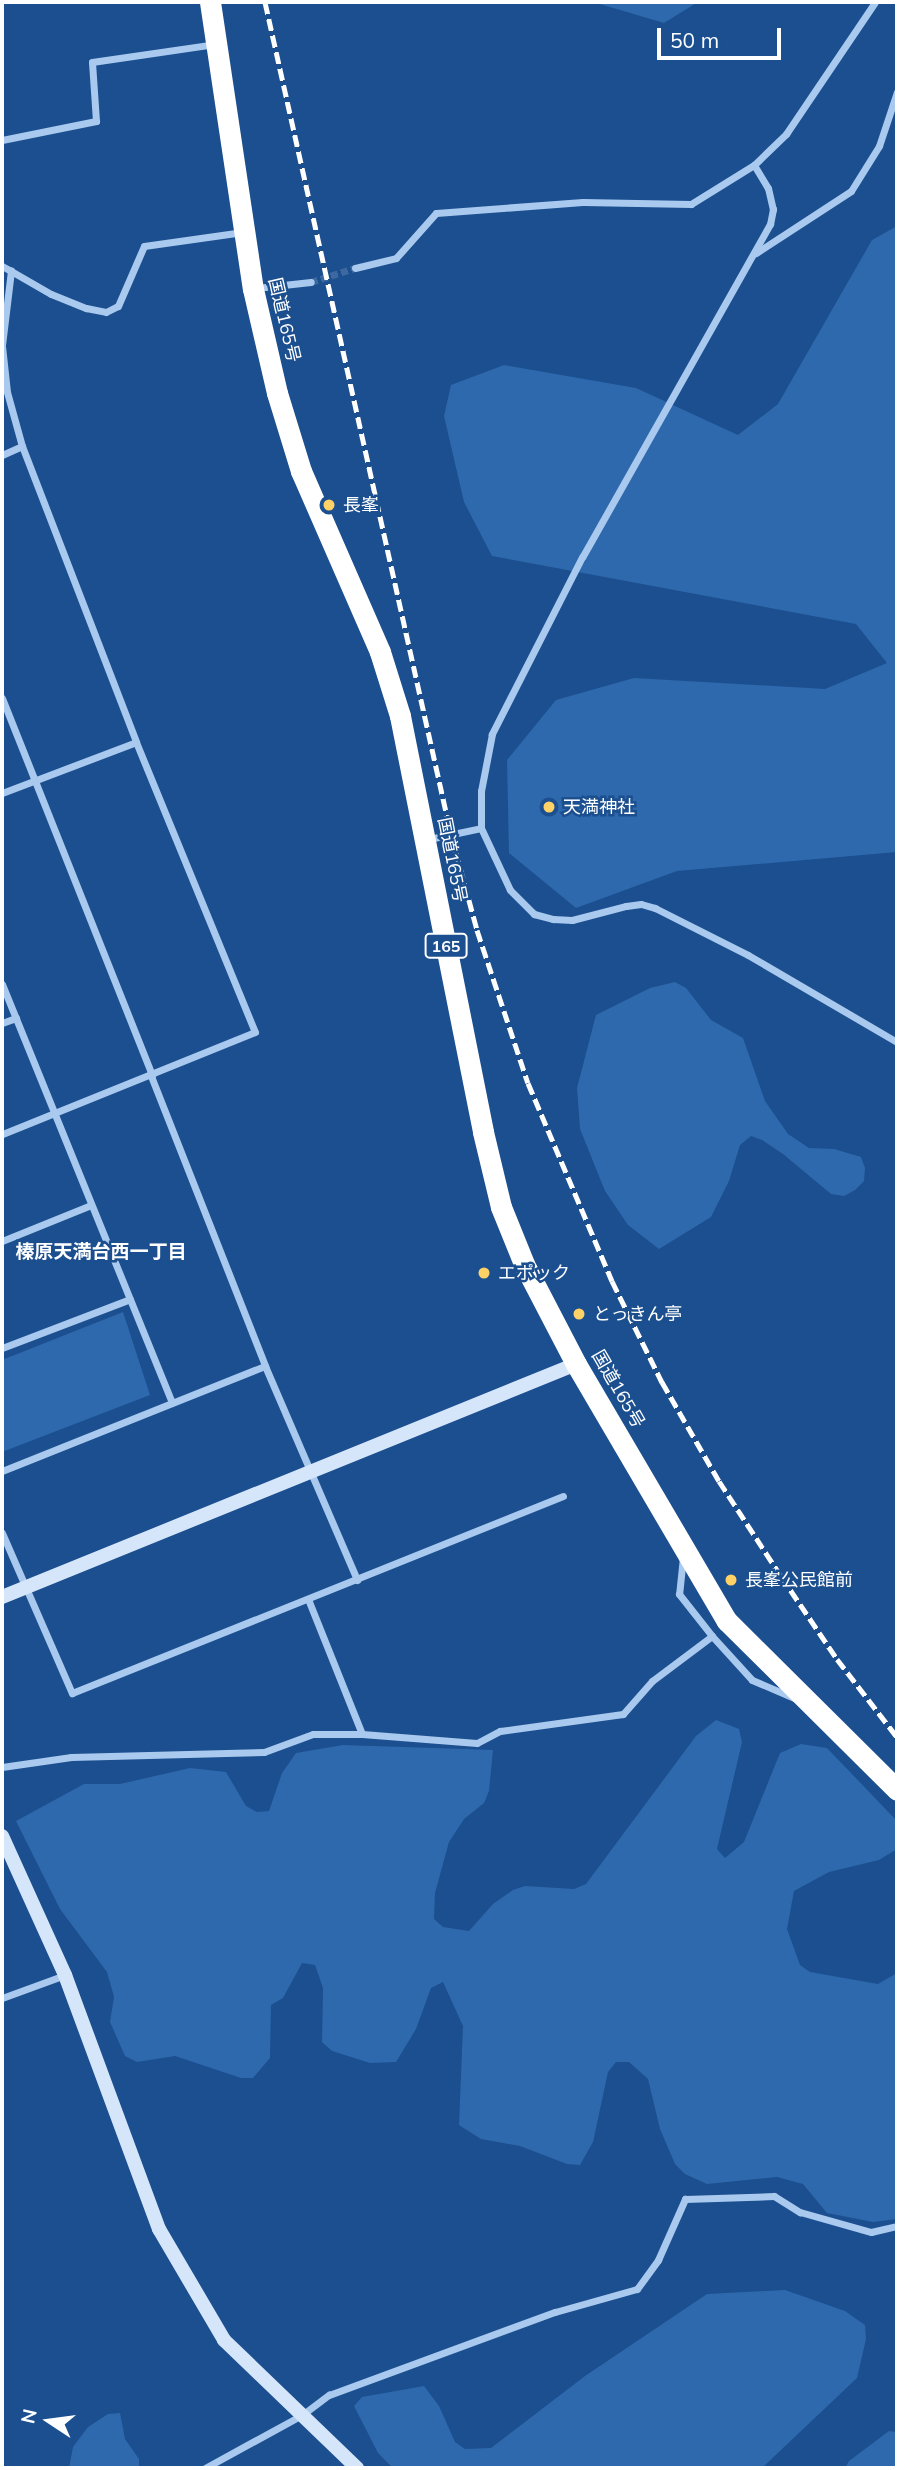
<!DOCTYPE html>
<html>
<head>
<meta charset="utf-8">
<style>
	body { margin:0 }
	#map { position:relative; width:899px; height:2470px; overflow:hidden; background:#1b4f8f; font-family:Mulish,"Noto Sans JP",sans-serif }
	div>[style] { position:absolute }
	.green>* { inset:0; background:#2e69ad }
	.street-tunnel>* { height:7px; margin-top:-3.5px; transform-origin:0; background:repeating-linear-gradient(90deg,#3d69a0 0 7px,transparent 0 10.5px) }
	.street>* { height:7px; margin:-3.5px; padding:0 3.5px; transform-origin:3.5px; border-radius:3.5px; background:#a9c9ee }
	.secondary>* { height:14px; margin:-7px; padding:0 7px; transform-origin:7px; border-radius:7px; background:#d6e6fa }
	.highway>* { height:21px; margin:-10.5px; padding:0 10.5px; transform-origin:10.5px; border-radius:10.5px; background:#fff }
	.rail>* { height:5px; margin-top:-2.5px; transform-origin:0; background:repeating-linear-gradient(90deg,#fff 0 12px,transparent 0 17px) }
	.dots>* { width:19px; height:19px; translate:-50% -50%; box-sizing:border-box; border:4px solid #1b4f8f; border-radius:50% }
	span { translate:-50% -50%; white-space:nowrap; text-align:center; line-height:1.15; -webkit-text-stroke:5px #1b4f8f; paint-order:stroke }
	.shield-label span { padding:2px 5px; background:#1b4f8f; border:2px solid; border-radius:5px; -webkit-text-stroke-width:0 }
	.shield-label { font-size:16px; color:#fff; font-weight:700 }
	.street-label { font-size:18px; color:#fff }
	.poi-label { font-size:18px; color:#fff }
	.left { translate:0 -50%; text-align:left }
	.neighbourhood-label { font-size:19px; color:#fff; font-weight:700 }
	.frame { position:absolute; inset:0; border:4px solid #fff; pointer-events:none }
	.north { position:absolute; left:14px; top:2386px; width:70px; height:70px; -webkit-text-stroke:5px #1b4f8f; paint-order:stroke; rotate:283deg; font-size:19px; font-weight:700; line-height:28px; text-align:center; color:#fff }
	.north::after { content:''; display:block; margin:auto; width:24px; height:32px; background:#fff; clip-path:polygon(50% 0,100% 100%,50% 72%,0 100%) }
	.scale { position:absolute; left:657px; top:28px; width:124px; height:32px; box-sizing:border-box; border:4px solid #fff; border-top:0; padding-left:9px; font-size:21px; line-height:24px; white-space:nowrap; color:#fff; -webkit-text-stroke:5px #1b4f8f; paint-order:stroke }
</style>
</head>
<body>
<div id="map">
	<div class="green">
		<i style="clip-path:polygon(593px 2px,698px 2px,664px 23px)"></i>
		<i style="clip-path:polygon(897px 226px,897px 852px,677px 871px,576px 908px,509px 853px,507px 760px,556px 700px,634px 678px,825px 689px,887px 663px,856px 624px,492px 556px,464px 502px,444px 416px,451px 385px,504px 365px,636px 388px,738px 435px,778px 404px,872px 240px)"></i>
		<i style="clip-path:polygon(675px 982px,686px 988px,711px 1020px,743px 1038px,765px 1101px,788px 1134px,809px 1148px,834px 1149px,861px 1157px,865px 1168px,864px 1181px,855px 1190px,844px 1196px,831px 1194px,783px 1154px,762px 1140px,751px 1136px,740px 1145px,729px 1181px,711px 1217px,659px 1249px,628px 1225px,605px 1191px,580px 1129px,577px 1088px,596px 1015px,650px 988px)"></i>
		<i style="clip-path:polygon(123px 1312px,150px 1395px,2px 1452px,2px 1360px)"></i>
		<i style="clip-path:polygon(716px 1720px,739px 1729px,742px 1742px,717px 1849px,725px 1858px,744px 1842px,780px 1753px,801px 1744px,827px 1748px,897px 1821px,897px 1849px,879px 1860px,829px 1872px,794px 1891px,787px 1929px,800px 1965px,810px 1972px,878px 1984px,897px 1973px,897px 2219px,873px 2222px,827px 2213px,803px 2184px,777px 2177px,707px 2184px,685px 2174px,675px 2164px,660px 2129px,648px 2079px,629px 2062px,616px 2062px,608px 2072px,593px 2142px,580px 2165px,567px 2164px,520px 2146px,481px 2139px,459px 2125px,463px 2026px,443px 1982px,431px 1988px,416px 2029px,396px 2062px,370px 2063px,332px 2051px,322px 2042px,323px 1988px,315px 1965px,302px 1963px,283px 1998px,271px 2005px,270px 2058px,253px 2078px,241px 2078px,175px 2056px,137px 2062px,125px 2056px,110px 2022px,114px 1997px,107px 1972px,60px 1909px,16px 1821px,84px 1784px,120px 1784px,190px 1768px,226px 1772px,246px 1806px,257px 1812px,269px 1811px,282px 1773px,296px 1753px,343px 1745px,493px 1750px,489px 1791px,484px 1803px,464px 1819px,449px 1842px,435px 1893px,434px 1919px,443px 1927px,469px 1931px,493px 1904px,513px 1890px,525px 1886px,574px 1889px,586px 1884px,696px 1736px)"></i>
		<i style="clip-path:polygon(785px 2290px,845px 2311px,865px 2325px,866px 2339px,857px 2378px,762px 2468px,393px 2468px,378px 2453px,354px 2406px,362px 2397px,424px 2386px,439px 2406px,455px 2442px,465px 2449px,491px 2448px,585px 2376px,707px 2294px)"></i>
		<i style="clip-path:polygon(120px 2413px,125px 2439px,139px 2459px,139px 2468px,69px 2468px,73px 2447px,88px 2427px,108px 2414px)"></i>
		<i style="clip-path:polygon(889px 2431px,897px 2432px,897px 2468px,845px 2468px,849px 2461px)"></i>
	</div>
	<div class="street-tunnel">
		<i style="left:311px;top:282px;width:46px;rotate:-17.7deg"></i>
	</div>
	<div class="street">
		<i style="left:2px;top:140px;width:96px;rotate:-11.4deg"></i>
		<i style="left:96px;top:121px;width:59px;rotate:-93.9deg"></i>
		<i style="left:92px;top:62px;width:124px;rotate:-8.3deg"></i>
		<i style="left:754px;top:165px;width:27px;rotate:59deg"></i>
		<i style="left:768px;top:188px;width:22px;rotate:77deg"></i>
		<i style="left:773px;top:209px;width:15px;rotate:101deg"></i>
		<i style="left:770px;top:224px;width:382px;rotate:119.4deg"></i>
		<i style="left:582px;top:557px;width:199px;rotate:117deg"></i>
		<i style="left:492px;top:734px;width:58px;rotate:100.9deg"></i>
		<i style="left:481px;top:791px;width:37px;rotate:90deg"></i>
		<i style="left:481px;top:828px;width:68px;rotate:64.9deg"></i>
		<i style="left:510px;top:890px;width:34px;rotate:45deg"></i>
		<i style="left:534px;top:914px;width:20px;rotate:15deg"></i>
		<i style="left:553px;top:919px;width:19px;rotate:3deg"></i>
		<i style="left:572px;top:920px;width:56px;rotate:-14.5deg"></i>
		<i style="left:626px;top:906px;width:15px;rotate:-8deg"></i>
		<i style="left:641px;top:904px;width:15px;rotate:16deg"></i>
		<i style="left:655px;top:908px;width:104px;rotate:26.8deg"></i>
		<i style="left:748px;top:955px;width:173px;rotate:30.3deg"></i>
		<i style="left:756px;top:253px;width:113px;rotate:-33.1deg"></i>
		<i style="left:851px;top:191px;width:53px;rotate:-58.1deg"></i>
		<i style="left:879px;top:146px;width:57px;rotate:-71.6deg"></i>
		<i style="left:2px;top:266px;width:10px;rotate:29deg"></i>
		<i style="left:355px;top:268px;width:42px;rotate:-13.7deg"></i>
		<i style="left:396px;top:258px;width:60px;rotate:-48.4deg"></i>
		<i style="left:436px;top:213px;width:147px;rotate:-4.3deg"></i>
		<i style="left:583px;top:202px;width:108px;rotate:1.1deg"></i>
		<i style="left:691px;top:204px;width:74px;rotate:-31.8deg"></i>
		<i style="left:754px;top:165px;width:45px;rotate:-44.1deg"></i>
		<i style="left:786px;top:134px;width:159px;rotate:-56deg"></i>
		<i style="left:256px;top:288px;width:55px;rotate:-6.2deg"></i>
		<i style="left:2px;top:345px;width:75px;rotate:-83.1deg"></i>
		<i style="left:11px;top:271px;width:46px;rotate:29.9deg"></i>
		<i style="left:51px;top:294px;width:38px;rotate:22deg"></i>
		<i style="left:86px;top:308px;width:20px;rotate:11deg"></i>
		<i style="left:106px;top:312px;width:13px;rotate:-27deg"></i>
		<i style="left:118px;top:306px;width:65px;rotate:-66.6deg"></i>
		<i style="left:144px;top:246px;width:100px;rotate:-8deg"></i>
		<i style="left:2px;top:346px;width:46px;rotate:83.8deg"></i>
		<i style="left:7px;top:392px;width:56px;rotate:74.5deg"></i>
		<i style="left:22px;top:446px;width:317px;rotate:68.9deg"></i>
		<i style="left:136px;top:742px;width:313px;rotate:67.7deg"></i>
		<i style="left:255px;top:1032px;width:273px;rotate:158deg"></i>
		<i style="left:2px;top:455px;width:22px;rotate:-24deg"></i>
		<i style="left:2px;top:698px;width:406px;rotate:68.3deg"></i>
		<i style="left:2px;top:793px;width:143px;rotate:-20.8deg"></i>
		<i style="left:429px;top:839px;width:53px;rotate:-11.9deg"></i>
		<i style="left:2px;top:984px;width:452px;rotate:67.9deg"></i>
		<i style="left:2px;top:1023px;width:15px;rotate:-20deg"></i>
		<i style="left:151px;top:1076px;width:312px;rotate:68.5deg"></i>
		<i style="left:265px;top:1366px;width:233px;rotate:66.7deg"></i>
		<i style="left:2px;top:1241px;width:96px;rotate:-22deg"></i>
		<i style="left:2px;top:1348px;width:137px;rotate:-20.9deg"></i>
		<i style="left:2px;top:1471px;width:283px;rotate:-21.8deg"></i>
		<i style="left:2px;top:1533px;width:175px;rotate:66.4deg"></i>
		<i style="left:72px;top:1693px;width:529px;rotate:-21.86deg"></i>
		<i style="left:683px;top:1557px;width:37px;rotate:96deg"></i>
		<i style="left:679px;top:1594px;width:53px;rotate:51.8deg"></i>
		<i style="left:712px;top:1636px;width:59px;rotate:47.7deg"></i>
		<i style="left:752px;top:1680px;width:51px;rotate:23.1deg"></i>
		<i style="left:308px;top:1599px;width:145px;rotate:68.2deg"></i>
		<i style="left:2px;top:1767px;width:70px;rotate:-8.2deg"></i>
		<i style="left:71px;top:1757px;width:193px;rotate:-1.5deg"></i>
		<i style="left:264px;top:1752px;width:52px;rotate:-20.2deg"></i>
		<i style="left:313px;top:1734px;width:49px"></i>
		<i style="left:362px;top:1734px;width:115px;rotate:4.5deg"></i>
		<i style="left:477px;top:1743px;width:26px;rotate:-28deg"></i>
		<i style="left:500px;top:1731px;width:124px;rotate:-7.9deg"></i>
		<i style="left:623px;top:1714px;width:44px;rotate:-48.7deg"></i>
		<i style="left:652px;top:1681px;width:75px;rotate:-36.9deg"></i>
		<i style="left:2px;top:1998px;width:67px;rotate:-20.1deg"></i>
		<i style="left:205px;top:2468px;width:111px;rotate:-28.7deg"></i>
		<i style="left:302px;top:2415px;width:34px;rotate:-37deg"></i>
		<i style="left:329px;top:2395px;width:241px;rotate:-20.2deg"></i>
		<i style="left:555px;top:2312px;width:85px;rotate:-15.7deg"></i>
		<i style="left:637px;top:2289px;width:36px;rotate:-54deg"></i>
		<i style="left:658px;top:2260px;width:67px;rotate:-66.1deg"></i>
		<i style="left:685px;top:2199px;width:89px;rotate:-1.9deg"></i>
		<i style="left:774px;top:2196px;width:31px;rotate:32deg"></i>
		<i style="left:800px;top:2212px;width:74px;rotate:15.7deg"></i>
		<i style="left:871px;top:2232px;width:27px;rotate:-13deg"></i>
	</div>
	<div class="secondary">
		<i style="left:2px;top:1597px;width:619px;rotate:-22.09deg"></i>
		<i style="left:2px;top:1836px;width:153px;rotate:65.6deg"></i>
		<i style="left:65px;top:1975px;width:271px;rotate:69.7deg"></i>
		<i style="left:159px;top:2229px;width:129px;rotate:59.6deg"></i>
		<i style="left:224px;top:2340px;width:185px;rotate:43.9deg"></i>
	</div>
	<div class="highway">
		<i style="left:210px;top:2px;width:290px;rotate:81.5deg"></i>
		<i style="left:253px;top:289px;width:107px;rotate:77deg"></i>
		<i style="left:277px;top:393px;width:82px;rotate:72.9deg"></i>
		<i style="left:301px;top:471px;width:197px;rotate:66.4deg"></i>
		<i style="left:380px;top:652px;width:67px;rotate:72.6deg"></i>
		<i style="left:400px;top:716px;width:424px;rotate:78.7deg"></i>
		<i style="left:483px;top:1132px;width:77px;rotate:76.5deg"></i>
		<i style="left:501px;top:1207px;width:61px;rotate:68deg"></i>
		<i style="left:524px;top:1264px;width:113px;rotate:62.5deg"></i>
		<i style="left:576px;top:1364px;width:298px;rotate:59.6deg"></i>
		<i style="left:727px;top:1621px;width:240px;rotate:44.8deg"></i>
	</div>
	<div class="rail">
		<i style="left:265px;top:2px;width:853px;rotate:77.4deg"></i>
		<i style="left:451px;top:834px;width:99px;rotate:74.8deg"></i>
		<i style="left:477px;top:930px;width:161px;rotate:71.6deg"></i>
		<i style="left:528px;top:1083px;width:215px;rotate:67deg"></i>
		<i style="left:612px;top:1281px;width:113px;rotate:63.7deg"></i>
		<i style="left:662px;top:1382px;width:114px;rotate:60.1deg"></i>
		<i style="left:719px;top:1481px;width:113px;rotate:56.9deg"></i>
		<i style="left:781px;top:1576px;width:100px;rotate:56deg"></i>
		<i style="left:837px;top:1659px;width:98px;rotate:52.4deg"></i>
	</div>
	<div class="dots">
		<i style="left:329px;top:505px;background:#ffd166"></i>
		<i style="left:549px;top:807px;background:#ffd166"></i>
		<i style="left:484px;top:1273px;background:#ffd166"></i>
		<i style="left:579px;top:1314px;background:#ffd166"></i>
		<i style="left:731px;top:1580px;background:#ffd166"></i>
	</div>
	<div class="shield-label">
		<span style="left:446px;top:946px">165</span>
	</div>
	<div class="street-label">
		<span style="left:284px;top:320px;rotate:77deg">国道165号</span>
		<span style="left:452px;top:860px;rotate:79deg">国道165号</span>
		<span style="left:618px;top:1389px;rotate:60deg">国道165号</span>
	</div>
	<div class="poi-label">
		<span class="left" style="left:343px;top:505px">長峯</span>
		<span class="left" style="left:563px;top:807px">天満神社</span>
		<span class="left" style="left:498px;top:1273px">エポック</span>
		<span class="left" style="left:593px;top:1314px">とっきん亭</span>
		<span class="left" style="left:745px;top:1580px">長峯公民館前</span>
	</div>
	<div class="neighbourhood-label">
		<span style="left:101px;top:1252px">榛原天満台西一丁目</span>
	</div>
	<div class="frame"></div>
	<div class="north">N</div>
	<div class="scale">50 m</div>
</div>
</body>
</html>
